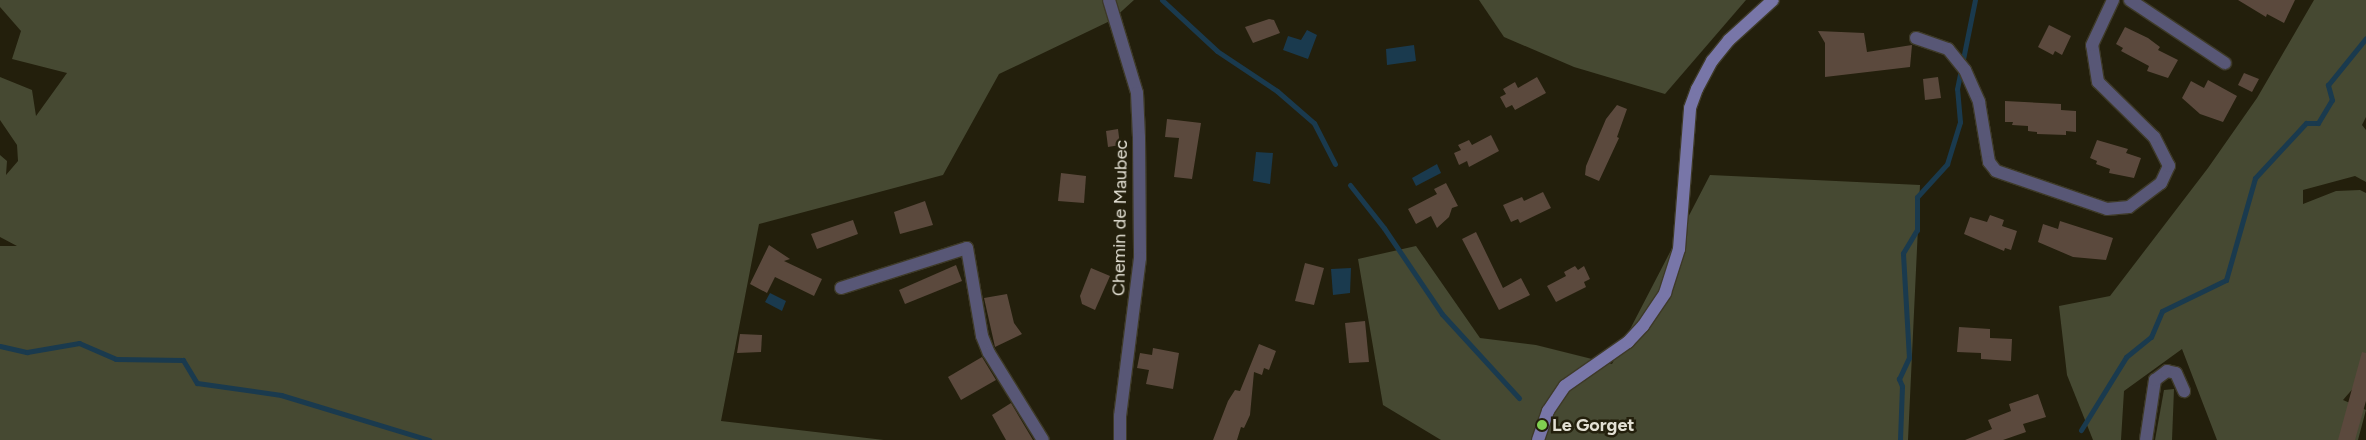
<!DOCTYPE html>
<html>
<head>
<meta charset="utf-8">
<style>
	body { margin:0 }
	#map { position:relative; width:2366px; height:440px; overflow:hidden; background:#231f0c; font-family:Figtree,sans-serif }
	div>[style] { position:absolute }
	.green>* { inset:0; background:#464932 }
	.water>* { inset:0; background:#1a3a4e }
	.stream>* { height:5px; margin:-2.5px; padding:0 2.5px; transform-origin:2.5px; border-radius:2.5px; background:#1a3a4e }
	.building>* { inset:0; background:#5b493d }
	.roads { filter:drop-shadow(1px 0 #3e3a28) drop-shadow(-1px 0 #3e3a28) drop-shadow(0 1px #3e3a28) drop-shadow(0 -1px #3e3a28) }
	.minor>* { height:12px; margin:-6px; padding:0 6px; transform-origin:6px; border-radius:6px; background:#585776 }
	.tertiary>* { height:12px; margin:-6px; padding:0 6px; transform-origin:6px; border-radius:6px; background:#585776 }
	.secondary>* { height:12px; margin:-6px; padding:0 6px; transform-origin:6px; border-radius:6px; background:#7876a8 }
	.dots>* { width:14px; height:14px; translate:-50% -50%; box-sizing:border-box; border:2px solid #231f0c; border-radius:50% }
	span { translate:-50% -50%; white-space:nowrap; text-align:center; line-height:1.15; -webkit-text-stroke:5px #231f0c; paint-order:stroke }
	.street-label { font-size:18px; color:#e3e0d4 }
	.poi-label { font-size:18px; color:#e3e0d4; font-weight:700 }
	.left { translate:0 -50%; text-align:left }
</style>
</head>
<body>
<div id="map">
	<div class="green">
		<i style="clip-path:polygon(0 0,1134px 0,1112px 20px,999px 74px,943px 175px,759px 224px,721px 421px,884px 440px,0 440px,0 246px,17px 246px,0 237px,0 155px,7px 161px,6px 175px,18px 161px,17px 145px,0 120px,0 77px,32px 90px,36px 116px,67px 73px,12px 59px,21px 31px,0 7px)"></i>
		<i style="clip-path:polygon(1479px 0,1746px 0,1665px 94px,1574px 67px,1504px 37px)"></i>
		<i style="clip-path:polygon(2314px 0,2366px 0,2366px 117px,2362px 125px,2366px 130px,2366px 182px,2355px 176px,2303px 190px,2303px 204px,2336px 191px,2360px 190px,2366px 193px,2366px 353px,2356px 385px,2343px 400px,2366px 410px,2358px 440px,2217px 440px,2182px 349px,2124px 391px,2121px 440px,2093px 440px,2067px 375px,2059px 306px,2110px 296px,2208px 168px,2257px 98px)"></i>
		<i style="clip-path:polygon(1710px 175px,1920px 185px,1908px 440px,1441px 440px,1383px 405px,1358px 259px,1416px 246px,1480px 338px,1536px 345px,1612px 364px)"></i>
		<i style="clip-path:polygon(2174px 389px,2172px 440px,2155px 440px,2164px 390px)"></i>
	</div>
	<div class="water">
		<i style="clip-path:polygon(1307px 30px,1317px 35px,1308px 59px,1283px 50px,1288px 36px,1301px 40px)"></i>
		<i style="clip-path:polygon(1414px 45px,1416px 61px,1387px 65px,1386px 49px)"></i>
		<i style="clip-path:polygon(1256px 152px,1273px 153px,1270px 184px,1253px 181px)"></i>
		<i style="clip-path:polygon(1437px 164px,1441px 173px,1416px 186px,1412px 178px)"></i>
		<i style="clip-path:polygon(1351px 268px,1350px 293px,1333px 295px,1331px 269px)"></i>
		<i style="clip-path:polygon(770px 293px,786px 301px,782px 311px,765px 302px)"></i>
	</div>
	<div class="stream">
		<i style="left:1162px;top:0;width:75px;rotate:42.8deg"></i>
		<i style="left:1217px;top:51px;width:72px;rotate:33.7deg"></i>
		<i style="left:1277px;top:91px;width:49px;rotate:40.9deg"></i>
		<i style="left:1314px;top:123px;width:46px;rotate:62.9deg"></i>
		<i style="left:1350px;top:185px;width:55px;rotate:51.7deg"></i>
		<i style="left:1384px;top:228px;width:104px;rotate:56deg"></i>
		<i style="left:1442px;top:314px;width:114px;rotate:47.5deg"></i>
		<i style="left:0;top:346px;width:28px;rotate:13deg"></i>
		<i style="left:27px;top:352px;width:53px;rotate:-9.8deg"></i>
		<i style="left:79px;top:343px;width:40px;rotate:23.4deg"></i>
		<i style="left:116px;top:359px;width:67px;rotate:0.9deg"></i>
		<i style="left:183px;top:360px;width:27px;rotate:59deg"></i>
		<i style="left:197px;top:383px;width:85px;rotate:8.1deg"></i>
		<i style="left:281px;top:395px;width:155px;rotate:16.9deg"></i>
		<i style="left:2081px;top:430px;width:86px;rotate:-58.3deg"></i>
		<i style="left:2126px;top:357px;width:32px;rotate:-39deg"></i>
		<i style="left:2151px;top:337px;width:28px;rotate:-67deg"></i>
		<i style="left:2162px;top:311px;width:71px;rotate:-25.8deg"></i>
		<i style="left:2226px;top:280px;width:106px;rotate:-74.1deg"></i>
		<i style="left:2255px;top:178px;width:75px;rotate:-47.2deg"></i>
		<i style="left:2306px;top:123px;width:12px"></i>
		<i style="left:2318px;top:123px;width:27px;rotate:-59deg"></i>
		<i style="left:2332px;top:100px;width:16px;rotate:-105deg"></i>
		<i style="left:2328px;top:85px;width:60px;rotate:-51deg"></i>
		<i style="left:1900px;top:440px;width:54px;rotate:-87.9deg"></i>
		<i style="left:1902px;top:386px;width:8px;rotate:-113deg"></i>
		<i style="left:1899px;top:379px;width:23px;rotate:-65deg"></i>
		<i style="left:1909px;top:358px;width:105px;rotate:-93.3deg"></i>
		<i style="left:1903px;top:253px;width:27px;rotate:-59deg"></i>
		<i style="left:1917px;top:230px;width:33px;rotate:-90deg"></i>
		<i style="left:1917px;top:197px;width:45px;rotate:-47.7deg"></i>
		<i style="left:1947px;top:164px;width:44px;rotate:-72.8deg"></i>
		<i style="left:1960px;top:122px;width:33px;rotate:-95deg"></i>
		<i style="left:1957px;top:89px;width:91px;rotate:-78.6deg"></i>
	</div>
	<div class="building">
		<i style="clip-path:polygon(2238px 0,2295px 0,2284px 23px,2267px 14px,2266px 17px)"></i>
		<i style="clip-path:polygon(1269px 19px,1274px 20px,1280px 33px,1253px 43px,1245px 27px)"></i>
		<i style="clip-path:polygon(2049px 25px,2071px 36px,2062px 55px,2055px 51px,2053px 55px,2038px 47px)"></i>
		<i style="clip-path:polygon(2125px 27px,2148px 38px,2160px 47px,2158px 50px,2178px 60px,2168px 78px,2147px 71px,2149px 66px,2121px 51px,2123px 48px,2116px 44px)"></i>
		<i style="clip-path:polygon(1818px 31px,1864px 33px,1867px 52px,1912px 45px,1910px 67px,1825px 77px,1825px 43px)"></i>
		<i style="clip-path:polygon(2244px 73px,2259px 79px,2252px 92px,2238px 85px)"></i>
		<i style="clip-path:polygon(1537px 77px,1546px 93px,1515px 110px,1512px 105px,1506px 108px,1500px 97px,1506px 94px,1503px 89px,1515px 82px,1518px 88px)"></i>
		<i style="clip-path:polygon(1938px 77px,1941px 98px,1925px 100px,1923px 79px)"></i>
		<i style="clip-path:polygon(2208px 80px,2237px 96px,2223px 122px,2200px 114px,2182px 98px,2191px 81px,2204px 88px)"></i>
		<i style="clip-path:polygon(2005px 101px,2061px 104px,2061px 110px,2076px 111px,2076px 132px,2066px 131px,2066px 135px,2037px 134px,2037px 132px,2028px 131px,2028px 126px,2012px 125px,2013px 122px,2005px 122px)"></i>
		<i style="clip-path:polygon(1617px 105px,1627px 109px,1617px 137px,1619px 138px,1599px 181px,1585px 175px,1586px 166px,1606px 119px)"></i>
		<i style="clip-path:polygon(1167px 119px,1201px 123px,1192px 179px,1174px 177px,1179px 138px,1165px 137px)"></i>
		<i style="clip-path:polygon(1118px 129px,1120px 145px,1108px 147px,1106px 131px)"></i>
		<i style="clip-path:polygon(1491px 135px,1499px 151px,1469px 167px,1467px 161px,1459px 165px,1454px 153px,1461px 150px,1458px 145px,1469px 140px,1472px 145px)"></i>
		<i style="clip-path:polygon(2097px 140px,2128px 149px,2126px 153px,2141px 158px,2134px 178px,2109px 173px,2110px 169px,2096px 164px,2097px 161px,2090px 158px)"></i>
		<i style="clip-path:polygon(1061px 173px,1086px 176px,1084px 203px,1058px 201px)"></i>
		<i style="clip-path:polygon(1446px 183px,1458px 206px,1452px 208px,1449px 217px,1437px 228px,1431px 216px,1416px 224px,1408px 209px,1437px 194px,1434px 189px)"></i>
		<i style="clip-path:polygon(1543px 192px,1551px 208px,1520px 223px,1518px 219px,1511px 222px,1503px 205px,1522px 197px,1524px 201px)"></i>
		<i style="clip-path:polygon(925px 201px,933px 225px,900px 234px,894px 212px)"></i>
		<i style="clip-path:polygon(1990px 215px,2004px 220px,2002px 226px,2017px 231px,2011px 250px,2005px 248px,2004px 251px,1964px 234px,1970px 217px,1987px 222px)"></i>
		<i style="clip-path:polygon(853px 220px,858px 234px,817px 249px,811px 234px)"></i>
		<i style="clip-path:polygon(2060px 221px,2113px 238px,2106px 260px,2073px 257px,2038px 242px,2043px 224px,2058px 229px)"></i>
		<i style="clip-path:polygon(1476px 232px,1503px 288px,1521px 278px,1530px 295px,1499px 310px,1462px 239px)"></i>
		<i style="clip-path:polygon(769px 245px,790px 259px,784px 261px,822px 279px,814px 296px,775px 277px,767px 293px,750px 284px)"></i>
		<i style="clip-path:polygon(1305px 263px,1324px 268px,1314px 305px,1295px 301px)"></i>
		<i style="clip-path:polygon(956px 265px,962px 281px,905px 304px,899px 290px)"></i>
		<i style="clip-path:polygon(1575px 266px,1578px 270px,1584px 266px,1590px 279px,1584px 282px,1586px 287px,1556px 302px,1547px 286px,1566px 276px,1564px 272px)"></i>
		<i style="clip-path:polygon(1091px 268px,1110px 276px,1095px 310px,1082px 304px,1080px 296px)"></i>
		<i style="clip-path:polygon(1007px 294px,1014px 323px,1022px 334px,995px 347px,984px 298px)"></i>
		<i style="clip-path:polygon(1365px 321px,1369px 362px,1349px 363px,1345px 323px)"></i>
		<i style="clip-path:polygon(1959px 327px,1990px 329px,1990px 338px,2012px 339px,2011px 361px,1981px 359px,1981px 353px,1957px 352px)"></i>
		<i style="clip-path:polygon(740px 334px,762px 335px,761px 352px,737px 353px)"></i>
		<i style="clip-path:polygon(1259px 344px,1276px 351px,1269px 370px,1264px 368px,1262px 375px,1254px 372px,1250px 415px,1244px 428px,1241px 427px,1237px 440px,1213px 440px,1228px 401px,1235px 390px,1240px 391px)"></i>
		<i style="clip-path:polygon(1153px 348px,1179px 353px,1173px 389px,1146px 384px,1149px 370px,1137px 368px,1140px 353px,1152px 355px)"></i>
		<i style="clip-path:polygon(2362px 352px,2366px 353px,2366px 401px,2355px 440px,2338px 440px)"></i>
		<i style="clip-path:polygon(982px 357px,996px 380px,961px 400px,948px 377px)"></i>
		<i style="clip-path:polygon(2038px 394px,2046px 417px,2023px 424px,2026px 432px,2003px 440px,1965px 440px,1992px 429px,1988px 420px,2011px 411px,2009px 404px)"></i>
		<i style="clip-path:polygon(1011px 403px,1033px 440px,1006px 440px,992px 415px)"></i>
	</div>
	<div class="roads">
		<div class="minor">
			<i style="left:2130px;top:0;width:114px;rotate:33.6deg"></i>
			<i style="left:1916px;top:38px;width:34px;rotate:19deg"></i>
			<i style="left:1948px;top:49px;width:27px;rotate:51deg"></i>
			<i style="left:1965px;top:70px;width:35px;rotate:66deg"></i>
			<i style="left:1979px;top:102px;width:61px;rotate:80.5deg"></i>
			<i style="left:1989px;top:162px;width:11px;rotate:52deg"></i>
			<i style="left:1996px;top:171px;width:117px;rotate:18.9deg"></i>
			<i style="left:2107px;top:209px;width:22px;rotate:-5deg"></i>
			<i style="left:2129px;top:207px;width:40px;rotate:-37deg"></i>
			<i style="left:2161px;top:183px;width:19px;rotate:-65deg"></i>
			<i style="left:2169px;top:166px;width:33px;rotate:-117deg"></i>
			<i style="left:2154px;top:137px;width:78px;rotate:-135.5deg"></i>
			<i style="left:2098px;top:82px;width:37px;rotate:-99deg"></i>
			<i style="left:2092px;top:45px;width:50px;rotate:-65deg"></i>
			<i style="left:841px;top:288px;width:132px;rotate:-17.6deg"></i>
			<i style="left:967px;top:248px;width:89px;rotate:80.3deg"></i>
			<i style="left:982px;top:336px;width:18px;rotate:68deg"></i>
			<i style="left:989px;top:353px;width:102px;rotate:58.2deg"></i>
			<i style="left:2146px;top:440px;width:61px;rotate:-81.5deg"></i>
			<i style="left:2155px;top:380px;width:15px;rotate:-37deg"></i>
			<i style="left:2167px;top:371px;width:9px;rotate:13deg"></i>
			<i style="left:2176px;top:373px;width:20px;rotate:66deg"></i>
		</div>
		<div class="tertiary">
			<i style="left:1109px;top:0;width:97px;rotate:73.2deg"></i>
			<i style="left:1137px;top:93px;width:44px;rotate:87.4deg"></i>
			<i style="left:1139px;top:137px;width:121px;rotate:89.5deg"></i>
			<i style="left:1140px;top:258px;width:159px;rotate:97.2deg"></i>
			<i style="left:1120px;top:416px;width:24px;rotate:90deg"></i>
		</div>
		<div class="secondary">
			<i style="left:1538px;top:440px;width:31px;rotate:-71deg"></i>
			<i style="left:1548px;top:411px;width:30px;rotate:-56deg"></i>
			<i style="left:1565px;top:386px;width:77px;rotate:-34.9deg"></i>
			<i style="left:1628px;top:342px;width:22px;rotate:-47deg"></i>
			<i style="left:1643px;top:326px;width:40px;rotate:-56deg"></i>
			<i style="left:1665px;top:293px;width:46px;rotate:-72.3deg"></i>
			<i style="left:1679px;top:249px;width:141px;rotate:-85.5deg"></i>
			<i style="left:1690px;top:108px;width:20px;rotate:-70deg"></i>
			<i style="left:1697px;top:89px;width:32px;rotate:-62deg"></i>
			<i style="left:1712px;top:61px;width:27px;rotate:-51deg"></i>
			<i style="left:1729px;top:40px;width:59px;rotate:-42.3deg"></i>
		</div>
	</div>
	<div class="dots">
		<i style="left:1542px;top:425px;background:#80d051"></i>
	</div>
	<div class="street-label">
		<span style="left:1120px;top:218px;rotate:-89deg">Chemin de Maubec</span>
	</div>
	<div class="poi-label">
		<span class="left" style="left:1552px;top:425px">Le Gorget</span>
	</div>
</div>
</body>
</html>
